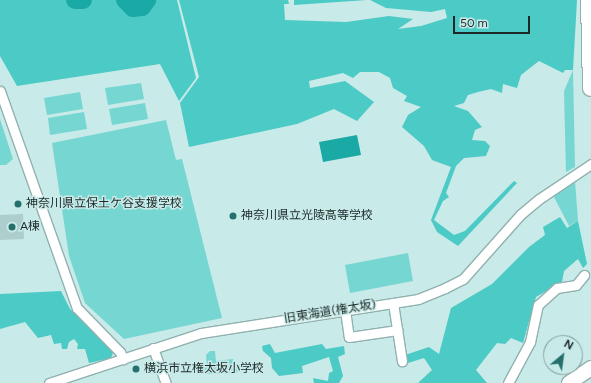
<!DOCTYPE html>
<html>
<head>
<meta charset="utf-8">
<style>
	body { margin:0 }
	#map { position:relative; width:591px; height:383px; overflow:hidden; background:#c8eae8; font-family:Figtree,"Noto Sans JP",sans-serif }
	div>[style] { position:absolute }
	.green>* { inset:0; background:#76d6d2 }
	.forest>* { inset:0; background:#4ccac5 }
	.water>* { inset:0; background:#1ba9a5 }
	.river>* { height:18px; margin:-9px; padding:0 9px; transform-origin:9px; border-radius:9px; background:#1ba9a5 }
	.building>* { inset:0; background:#adcecc }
	.roads { filter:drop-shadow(1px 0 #91b1af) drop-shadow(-1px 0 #91b1af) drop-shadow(0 1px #91b1af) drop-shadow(0 -1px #91b1af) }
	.minor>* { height:9px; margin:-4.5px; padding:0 4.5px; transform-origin:4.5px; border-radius:4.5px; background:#fff }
	.trunk>* { height:14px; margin:-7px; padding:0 7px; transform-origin:7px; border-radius:7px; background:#fff }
	.motorway>* { height:16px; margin:-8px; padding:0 8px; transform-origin:8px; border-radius:8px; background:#fff }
	.dots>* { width:11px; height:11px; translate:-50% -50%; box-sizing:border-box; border:2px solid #c8eae8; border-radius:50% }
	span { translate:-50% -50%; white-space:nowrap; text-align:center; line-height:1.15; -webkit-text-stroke:3px #c8eae8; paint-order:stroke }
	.poi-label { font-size:12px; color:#1c2928 }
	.left { translate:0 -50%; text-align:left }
	.street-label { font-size:12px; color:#1c2928 }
	.north { position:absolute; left:543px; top:335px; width:40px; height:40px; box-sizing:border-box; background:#c8eae8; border:1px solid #839d9b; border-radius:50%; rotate:29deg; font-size:11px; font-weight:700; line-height:16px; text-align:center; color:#1c2928 }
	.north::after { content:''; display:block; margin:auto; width:14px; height:18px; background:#25706d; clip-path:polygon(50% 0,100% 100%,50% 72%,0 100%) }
	.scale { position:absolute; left:453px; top:16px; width:77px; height:18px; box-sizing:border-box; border:2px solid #1c2928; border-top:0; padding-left:5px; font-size:12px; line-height:14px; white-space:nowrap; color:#1c2928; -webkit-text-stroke:3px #c8eae8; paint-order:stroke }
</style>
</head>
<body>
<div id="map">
	<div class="green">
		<i style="clip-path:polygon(573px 70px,575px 167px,566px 172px,564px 91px)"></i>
		<i style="clip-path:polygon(141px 83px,144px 99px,108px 105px,105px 88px)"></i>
		<i style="clip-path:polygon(80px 92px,83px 109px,47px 115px,44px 98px)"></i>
		<i style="clip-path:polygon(145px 103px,148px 119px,112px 125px,109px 109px)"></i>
		<i style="clip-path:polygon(84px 112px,87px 129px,50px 135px,48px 118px)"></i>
		<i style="clip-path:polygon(0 119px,13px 159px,6px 165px,0 165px)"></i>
		<i style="clip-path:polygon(166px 120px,176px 160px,182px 159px,222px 318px,124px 339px,85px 303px,69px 256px,52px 143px)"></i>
		<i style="clip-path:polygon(575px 181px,578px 221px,569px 226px,553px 195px)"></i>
		<i style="clip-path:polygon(408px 253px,413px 281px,350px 293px,345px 265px)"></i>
		<i style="clip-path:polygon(210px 351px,215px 351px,216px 361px,233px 359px,234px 364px,245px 364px,236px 373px,201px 374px,201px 369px,207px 367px,206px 355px)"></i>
	</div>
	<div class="forest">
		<i style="clip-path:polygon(0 0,177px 0,196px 78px,179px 101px,160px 64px,17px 86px,0 56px)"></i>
		<i style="clip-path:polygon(179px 0,288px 0,289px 4px,284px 4px,285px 20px,346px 22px,389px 16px,413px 19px,398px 29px,421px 26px,447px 18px,445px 9px,431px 12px,386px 8px,370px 0,577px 0,573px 70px,565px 70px,563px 73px,539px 61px,521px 75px,517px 88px,503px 84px,502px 93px,491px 89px,478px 92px,468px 95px,464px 103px,454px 106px,468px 111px,482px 127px,475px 130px,472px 140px,485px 141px,490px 146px,486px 156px,464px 158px,456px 166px,446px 193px,449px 197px,443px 201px,434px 220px,454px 235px,465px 231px,514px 181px,517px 183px,458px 246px,437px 232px,431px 220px,451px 167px,432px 160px,424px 146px,402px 127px,408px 115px,421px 107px,404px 101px,407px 96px,393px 88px,390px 78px,379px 72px,360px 72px,353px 78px,343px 73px,309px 81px,310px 88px,345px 81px,374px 102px,357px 121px,334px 109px,297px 124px,189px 147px,180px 103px,199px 77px)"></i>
		<i style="clip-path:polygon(294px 0,367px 0,294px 5px)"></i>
		<i style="clip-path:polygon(560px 217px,567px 228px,578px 221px,587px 264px,583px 268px,578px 259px,564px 271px,562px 282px,536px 297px,523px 343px,511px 338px,505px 344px,497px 343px,476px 370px,487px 383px,418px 383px,432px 370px,424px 358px,405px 364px,405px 355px,429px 347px,439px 354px,451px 308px,492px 284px,529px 247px,545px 235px,543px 227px)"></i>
		<i style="clip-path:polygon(61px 291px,70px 309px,102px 337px,113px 353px,111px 358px,89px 363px,85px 349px,77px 349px,78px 344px,74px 339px,69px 342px,67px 349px,62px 349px,61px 343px,54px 344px,51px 335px,38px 338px,25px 322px,0 329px,0 294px)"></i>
		<i style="clip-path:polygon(270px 344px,275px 353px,322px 344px,326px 349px,344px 346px,345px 354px,338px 357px,343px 376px,339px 383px,314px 383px,313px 378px,328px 381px,329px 373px,333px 371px,329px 357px,302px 366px,303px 373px,279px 376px,272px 368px,271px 358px,263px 351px,262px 346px)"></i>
	</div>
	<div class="water">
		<i style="clip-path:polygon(357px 135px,361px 155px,323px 162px,319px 142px)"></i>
	</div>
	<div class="river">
		<i style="left:75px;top:0;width:8px"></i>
		<i style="left:125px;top:0;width:11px;rotate:45deg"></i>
		<i style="left:133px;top:8px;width:9px;rotate:-6deg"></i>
		<i style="left:142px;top:7px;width:9px;rotate:-54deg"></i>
	</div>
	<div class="building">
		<i style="clip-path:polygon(23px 214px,24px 239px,0 240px,0 215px)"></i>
	</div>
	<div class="roads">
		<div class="minor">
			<i style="left:0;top:91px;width:230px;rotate:70.5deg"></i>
			<i style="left:77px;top:308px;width:62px;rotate:45.7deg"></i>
			<i style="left:120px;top:352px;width:8px;rotate:67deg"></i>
			<i style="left:393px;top:303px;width:59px;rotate:81.2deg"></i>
			<i style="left:345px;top:310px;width:27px;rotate:82deg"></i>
			<i style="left:349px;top:337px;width:49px;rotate:-8.3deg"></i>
			<i style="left:153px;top:348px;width:37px;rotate:70deg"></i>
			<i style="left:49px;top:383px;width:160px;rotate:-18.2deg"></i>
			<i style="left:201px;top:333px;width:220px;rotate:-8.9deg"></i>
			<i style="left:418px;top:299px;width:29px;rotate:-22deg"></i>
			<i style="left:445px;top:288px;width:20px;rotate:-27deg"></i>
			<i style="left:463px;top:279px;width:87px;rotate:-48.3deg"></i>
			<i style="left:521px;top:214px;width:23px;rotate:-40deg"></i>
			<i style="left:539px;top:199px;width:63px;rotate:-33.9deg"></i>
			<i style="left:508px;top:383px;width:47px;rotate:-61.8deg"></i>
			<i style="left:530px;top:342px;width:38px;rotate:-78deg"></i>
			<i style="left:538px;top:305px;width:25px;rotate:-42deg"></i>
			<i style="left:557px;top:288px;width:19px;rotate:-9deg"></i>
			<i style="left:576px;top:285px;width:13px;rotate:-51deg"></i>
		</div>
		<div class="trunk">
			<i style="left:569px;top:383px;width:27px;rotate:-34deg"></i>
		</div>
		<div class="motorway">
			<i style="left:589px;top:0;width:88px;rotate:88.7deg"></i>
		</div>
	</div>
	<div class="dots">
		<i style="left:18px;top:204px;background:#25706d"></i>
		<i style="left:233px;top:216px;background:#25706d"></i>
		<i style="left:12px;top:227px;background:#25706d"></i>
		<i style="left:136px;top:369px;background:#25706d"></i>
	</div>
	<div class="poi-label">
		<span class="left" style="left:26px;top:204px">神奈川県立保土ケ谷支援学校</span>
		<span class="left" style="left:241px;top:216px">神奈川県立光陵高等学校</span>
		<span class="left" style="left:20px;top:227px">A棟</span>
		<span class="left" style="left:144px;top:369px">横浜市立権太坂小学校</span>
	</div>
	<div class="street-label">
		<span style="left:330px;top:312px;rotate:-9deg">旧東海道(権太坂)</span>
	</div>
	<div class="north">N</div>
	<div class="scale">50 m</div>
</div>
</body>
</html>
